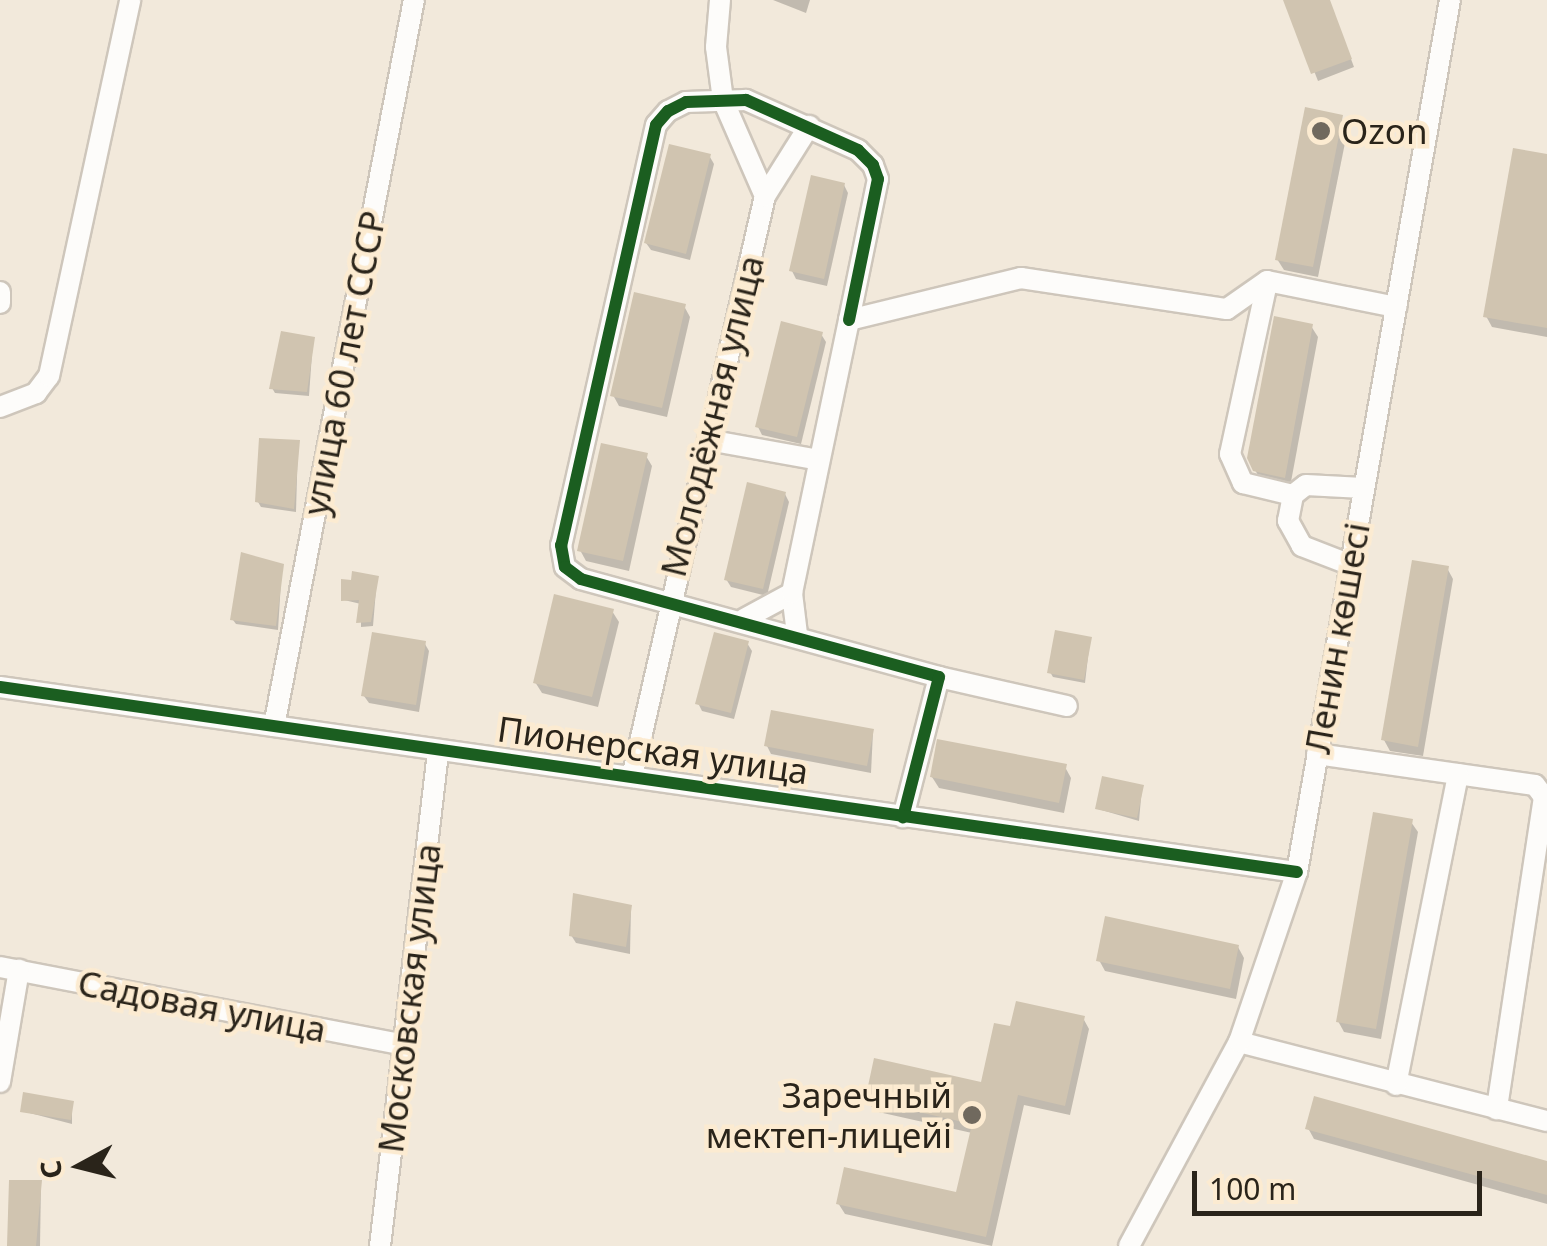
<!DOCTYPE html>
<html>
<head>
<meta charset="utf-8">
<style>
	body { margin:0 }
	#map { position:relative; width:1547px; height:1246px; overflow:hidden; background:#f2e9db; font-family:"Noto Sans",sans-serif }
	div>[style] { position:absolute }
	.shadow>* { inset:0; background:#0003 }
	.building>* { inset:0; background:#d0c4b0 }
	.roads { filter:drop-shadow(2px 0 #cec6bb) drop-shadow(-2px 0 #cec6bb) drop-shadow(0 2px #cec6bb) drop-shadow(0 -2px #cec6bb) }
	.minor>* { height:20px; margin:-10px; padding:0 10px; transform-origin:10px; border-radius:10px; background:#fdfcfa }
	.cycleway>* { height:12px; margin:-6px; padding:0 6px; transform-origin:6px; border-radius:6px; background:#1b5e20 }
	.dots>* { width:28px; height:28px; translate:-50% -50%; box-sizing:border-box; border:5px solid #fcebd1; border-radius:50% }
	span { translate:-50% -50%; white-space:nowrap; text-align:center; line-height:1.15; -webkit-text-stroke:9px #fcebd1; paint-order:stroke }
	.poi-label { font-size:35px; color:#2a241a }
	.left { translate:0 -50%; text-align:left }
	.right { translate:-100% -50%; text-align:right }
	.street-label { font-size:35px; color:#2a241a }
	.north { position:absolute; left:30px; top:1116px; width:100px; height:100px; -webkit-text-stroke:8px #fcebd1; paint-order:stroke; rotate:263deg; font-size:28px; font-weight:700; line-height:40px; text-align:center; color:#2a241a }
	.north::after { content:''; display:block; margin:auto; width:35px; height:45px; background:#2a241a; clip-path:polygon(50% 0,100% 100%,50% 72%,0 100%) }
	.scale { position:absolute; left:1192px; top:1171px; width:290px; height:45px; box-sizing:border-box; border:5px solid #2a241a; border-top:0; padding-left:12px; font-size:30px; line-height:35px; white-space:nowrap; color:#2a241a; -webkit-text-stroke:8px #fcebd1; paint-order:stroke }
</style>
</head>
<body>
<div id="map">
	<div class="shadow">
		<i style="clip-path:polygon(773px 0,810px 0,806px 13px)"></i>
		<i style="clip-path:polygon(1286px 0,1329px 0,1354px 67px,1318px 81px)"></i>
		<i style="clip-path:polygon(1341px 118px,1348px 128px,1318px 277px,1284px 270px,1277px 259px)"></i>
		<i style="clip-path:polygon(710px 157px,714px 164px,690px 260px,651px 250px,646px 243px)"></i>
		<i style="clip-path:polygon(1547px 157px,1547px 337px,1492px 327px,1486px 316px)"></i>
		<i style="clip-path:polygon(844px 185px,848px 193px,827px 286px,796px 279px,792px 271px)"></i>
		<i style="clip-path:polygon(684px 306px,690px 317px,667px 417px,619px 406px,613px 395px)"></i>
		<i style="clip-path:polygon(1311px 326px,1318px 337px,1290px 487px,1262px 482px,1255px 470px)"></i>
		<i style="clip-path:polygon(821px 334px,826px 342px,801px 444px,762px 435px,758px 427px)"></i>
		<i style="clip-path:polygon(313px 340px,309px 396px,275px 393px,272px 388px)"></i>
		<i style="clip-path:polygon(298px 443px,296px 512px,261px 507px,258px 502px)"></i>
		<i style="clip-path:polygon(646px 456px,652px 466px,629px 571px,586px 561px,580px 550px)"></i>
		<i style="clip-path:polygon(785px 494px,789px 502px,767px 596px,731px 587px,726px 579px)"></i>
		<i style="clip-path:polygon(282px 566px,278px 630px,236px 624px,233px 620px)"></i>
		<i style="clip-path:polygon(1447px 568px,1453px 579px,1423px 756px,1390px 751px,1384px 740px)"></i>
		<i style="clip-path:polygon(377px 578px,373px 626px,361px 627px,361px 604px,344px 600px)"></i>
		<i style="clip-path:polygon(612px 611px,619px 622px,598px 707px,542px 693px,535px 682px)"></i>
		<i style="clip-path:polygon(1090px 639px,1085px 683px,1053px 677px,1050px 672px)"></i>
		<i style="clip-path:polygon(747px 643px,752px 651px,734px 719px,702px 711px,698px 703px)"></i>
		<i style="clip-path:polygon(425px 644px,429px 651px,419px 712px,369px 703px,364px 696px)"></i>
		<i style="clip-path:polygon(873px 732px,871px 773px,771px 754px,767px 746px)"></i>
		<i style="clip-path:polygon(1065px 767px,1071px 778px,1064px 813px,939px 788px,932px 777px)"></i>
		<i style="clip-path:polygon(1142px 787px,1139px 821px,1098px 809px)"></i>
		<i style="clip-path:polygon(1411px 822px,1418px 832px,1381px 1039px,1344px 1032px,1338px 1021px)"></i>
		<i style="clip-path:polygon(631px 907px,630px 954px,576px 943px,571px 935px)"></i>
		<i style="clip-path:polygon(1238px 947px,1244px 958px,1236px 999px,1105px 971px,1099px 960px)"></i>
		<i style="clip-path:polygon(1083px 1018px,1089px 1029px,1070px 1115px,1024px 1105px,992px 1246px,845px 1214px,838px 1203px,958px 1195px,972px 1133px,874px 1111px,868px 1100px,983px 1085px,1012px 1029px)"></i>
		<i style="clip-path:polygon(72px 1103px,72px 1124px,22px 1111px)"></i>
		<i style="clip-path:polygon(1308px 1128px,1547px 1163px,1547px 1204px,1314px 1139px)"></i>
		<i style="clip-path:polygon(41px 1183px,40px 1246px,10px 1246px)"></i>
	</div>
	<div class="building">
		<i style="clip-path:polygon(1283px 0,1330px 0,1352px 59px,1311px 74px)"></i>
		<i style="clip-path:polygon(1305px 107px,1343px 115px,1313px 267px,1275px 260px)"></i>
		<i style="clip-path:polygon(669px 144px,711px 154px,686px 254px,644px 243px)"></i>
		<i style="clip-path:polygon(1513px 148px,1547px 154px,1547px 328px,1483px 317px)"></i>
		<i style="clip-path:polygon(811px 175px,845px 183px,824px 279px,789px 271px)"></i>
		<i style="clip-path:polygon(634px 292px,686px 304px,662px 408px,610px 396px)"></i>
		<i style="clip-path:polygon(1274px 316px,1313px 324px,1285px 478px,1253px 471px,1247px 458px)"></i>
		<i style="clip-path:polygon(781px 321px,823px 332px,797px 437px,755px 427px)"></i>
		<i style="clip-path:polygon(281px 331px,315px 337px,307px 392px,269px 389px)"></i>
		<i style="clip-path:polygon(259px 438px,300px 440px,294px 509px,255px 502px)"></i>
		<i style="clip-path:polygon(601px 443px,648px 453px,623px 561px,577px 551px)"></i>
		<i style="clip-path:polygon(747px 482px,786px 492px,763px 589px,724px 580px)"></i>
		<i style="clip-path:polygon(241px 552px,284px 564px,276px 626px,230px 620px)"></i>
		<i style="clip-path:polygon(1412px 560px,1449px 566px,1418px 747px,1381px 740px)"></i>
		<i style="clip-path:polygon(352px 571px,379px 576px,371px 622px,356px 623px,359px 600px,341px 601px,341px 579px,351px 580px)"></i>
		<i style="clip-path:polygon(554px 594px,614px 609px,592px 697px,533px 683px)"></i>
		<i style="clip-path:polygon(1055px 630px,1092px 637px,1084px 680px,1047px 673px)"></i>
		<i style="clip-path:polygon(372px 632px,426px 641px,416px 705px,361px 696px)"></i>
		<i style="clip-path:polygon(714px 632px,749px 641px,731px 713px,695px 704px)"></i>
		<i style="clip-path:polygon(771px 710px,874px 729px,867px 766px,764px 746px)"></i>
		<i style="clip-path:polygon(937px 739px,1067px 764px,1059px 803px,930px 777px)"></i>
		<i style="clip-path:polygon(1102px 776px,1144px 785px,1137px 818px,1095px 809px)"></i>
		<i style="clip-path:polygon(1373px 812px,1413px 819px,1376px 1029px,1336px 1022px)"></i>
		<i style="clip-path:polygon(573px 893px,632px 905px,626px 947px,569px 936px)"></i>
		<i style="clip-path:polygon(1105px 916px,1239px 945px,1230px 989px,1096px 961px)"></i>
		<i style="clip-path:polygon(1016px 1001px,1085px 1016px,1065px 1106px,1018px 1095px,986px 1237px,836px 1204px,844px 1167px,956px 1192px,972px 1124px,865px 1100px,874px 1058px,981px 1082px,994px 1023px,1010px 1026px)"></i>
		<i style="clip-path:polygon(23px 1092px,74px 1101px,71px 1120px,20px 1112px)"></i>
		<i style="clip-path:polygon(1314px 1096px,1547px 1161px,1547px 1195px,1305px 1129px)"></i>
		<i style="clip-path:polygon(9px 1180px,42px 1180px,36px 1246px,7px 1246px)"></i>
	</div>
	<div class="roads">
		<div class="minor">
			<i style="left:720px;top:0;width:47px;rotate:94.9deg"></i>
			<i style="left:716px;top:47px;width:53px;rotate:82.5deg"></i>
			<i style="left:723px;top:100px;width:105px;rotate:66.4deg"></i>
			<i style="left:1267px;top:283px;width:175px;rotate:102.2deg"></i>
			<i style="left:1230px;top:454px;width:32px;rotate:66deg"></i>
			<i style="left:1243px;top:483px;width:51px;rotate:13.5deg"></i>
			<i style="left:0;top:292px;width:11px;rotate:90deg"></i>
			<i style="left:849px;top:320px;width:144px;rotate:-78.4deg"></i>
			<i style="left:878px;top:179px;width:15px;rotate:-110deg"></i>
			<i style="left:873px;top:165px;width:21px;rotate:-135deg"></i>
			<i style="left:858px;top:150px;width:123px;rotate:-155.9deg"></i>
			<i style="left:746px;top:100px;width:60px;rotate:178.1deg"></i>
			<i style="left:686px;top:102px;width:20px;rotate:153deg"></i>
			<i style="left:668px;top:111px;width:18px;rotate:131deg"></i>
			<i style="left:656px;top:125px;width:431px;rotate:102.7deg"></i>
			<i style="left:561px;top:545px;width:22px;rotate:80deg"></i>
			<i style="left:565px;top:567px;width:20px;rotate:37deg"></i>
			<i style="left:581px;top:579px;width:371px;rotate:15.3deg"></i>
			<i style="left:939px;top:677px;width:145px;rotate:104.4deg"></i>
			<i style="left:0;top:407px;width:39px;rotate:-21deg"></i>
			<i style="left:36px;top:393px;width:21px;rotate:-53deg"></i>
			<i style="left:49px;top:376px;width:385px;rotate:-77.8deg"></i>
			<i style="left:708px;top:440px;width:113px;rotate:10.2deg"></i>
			<i style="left:1351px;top:565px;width:53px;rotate:-158.8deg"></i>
			<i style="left:1302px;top:546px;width:29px;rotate:-119deg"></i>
			<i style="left:1288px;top:521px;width:26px;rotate:-79deg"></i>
			<i style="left:1293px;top:495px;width:16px;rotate:-38deg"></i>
			<i style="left:1306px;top:485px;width:57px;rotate:3deg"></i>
			<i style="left:744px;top:619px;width:55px;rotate:-28.4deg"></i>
			<i style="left:797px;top:634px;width:41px;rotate:-97deg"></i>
			<i style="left:792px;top:593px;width:279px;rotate:-78.2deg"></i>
			<i style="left:849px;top:320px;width:177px;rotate:-13.7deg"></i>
			<i style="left:1021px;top:278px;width:208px;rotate:8.6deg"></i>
			<i style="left:1227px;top:309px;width:49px;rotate:-35deg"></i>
			<i style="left:1267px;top:281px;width:132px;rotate:11.4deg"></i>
			<i style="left:939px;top:677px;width:131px;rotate:12.8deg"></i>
			<i style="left:0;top:687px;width:1310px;rotate:8.12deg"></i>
			<i style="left:274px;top:726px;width:739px;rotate:-79.09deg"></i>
			<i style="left:1317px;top:754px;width:220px;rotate:8.1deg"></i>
			<i style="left:1535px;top:785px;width:15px;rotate:53deg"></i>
			<i style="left:1544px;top:797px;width:316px;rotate:98.6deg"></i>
			<i style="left:632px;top:777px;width:596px;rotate:-77.11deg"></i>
			<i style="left:765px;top:196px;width:83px;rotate:-57.8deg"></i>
			<i style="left:0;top:967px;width:411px;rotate:10.9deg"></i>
			<i style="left:1239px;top:1042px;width:318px;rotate:14.4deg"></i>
			<i style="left:0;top:1082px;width:114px;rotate:-80.4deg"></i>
			<i style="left:1396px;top:1085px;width:317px;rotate:-78.7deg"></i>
			<i style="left:380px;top:1246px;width:499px;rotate:-83.3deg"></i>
			<i style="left:1129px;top:1246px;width:232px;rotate:-61.7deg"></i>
			<i style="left:1239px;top:1042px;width:180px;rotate:-71.2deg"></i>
			<i style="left:1297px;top:872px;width:885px;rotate:-80.05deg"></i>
		</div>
	</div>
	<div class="cycleway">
		<i style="left:849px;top:320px;width:144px;rotate:-78.4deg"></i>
		<i style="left:878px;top:179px;width:15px;rotate:-110deg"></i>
		<i style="left:873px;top:165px;width:21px;rotate:-135deg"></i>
		<i style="left:858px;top:150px;width:123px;rotate:-155.9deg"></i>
		<i style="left:746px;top:100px;width:60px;rotate:178.1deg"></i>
		<i style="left:686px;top:102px;width:20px;rotate:153deg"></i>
		<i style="left:668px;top:111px;width:18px;rotate:131deg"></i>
		<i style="left:656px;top:125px;width:431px;rotate:102.7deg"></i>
		<i style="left:561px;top:545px;width:22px;rotate:80deg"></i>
		<i style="left:565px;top:567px;width:20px;rotate:37deg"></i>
		<i style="left:581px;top:579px;width:371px;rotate:15.3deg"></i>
		<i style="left:939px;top:677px;width:145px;rotate:104.4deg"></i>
		<i style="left:0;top:687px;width:1310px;rotate:8.12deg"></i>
	</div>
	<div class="dots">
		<i style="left:1321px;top:131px;background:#70695e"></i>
		<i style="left:972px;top:1115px;background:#70695e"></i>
	</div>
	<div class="poi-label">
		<span class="left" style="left:1341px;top:131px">Ozon</span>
		<span class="right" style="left:952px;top:1115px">Заречный<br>мектеп-лицейі</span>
	</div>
	<div class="street-label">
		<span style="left:344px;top:363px;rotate:-79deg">улица 60 лет СССР</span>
		<span style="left:712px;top:416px;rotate:-76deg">Молодёжная улица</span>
		<span style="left:1337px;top:638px;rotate:-80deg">Ленин көшесі</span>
		<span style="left:653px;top:750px;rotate:8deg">Пионерская улица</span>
		<span style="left:409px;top:998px;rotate:-83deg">Московская улица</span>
		<span style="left:202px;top:1006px;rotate:11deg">Садовая улица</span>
	</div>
	<div class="north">С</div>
	<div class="scale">100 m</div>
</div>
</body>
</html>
